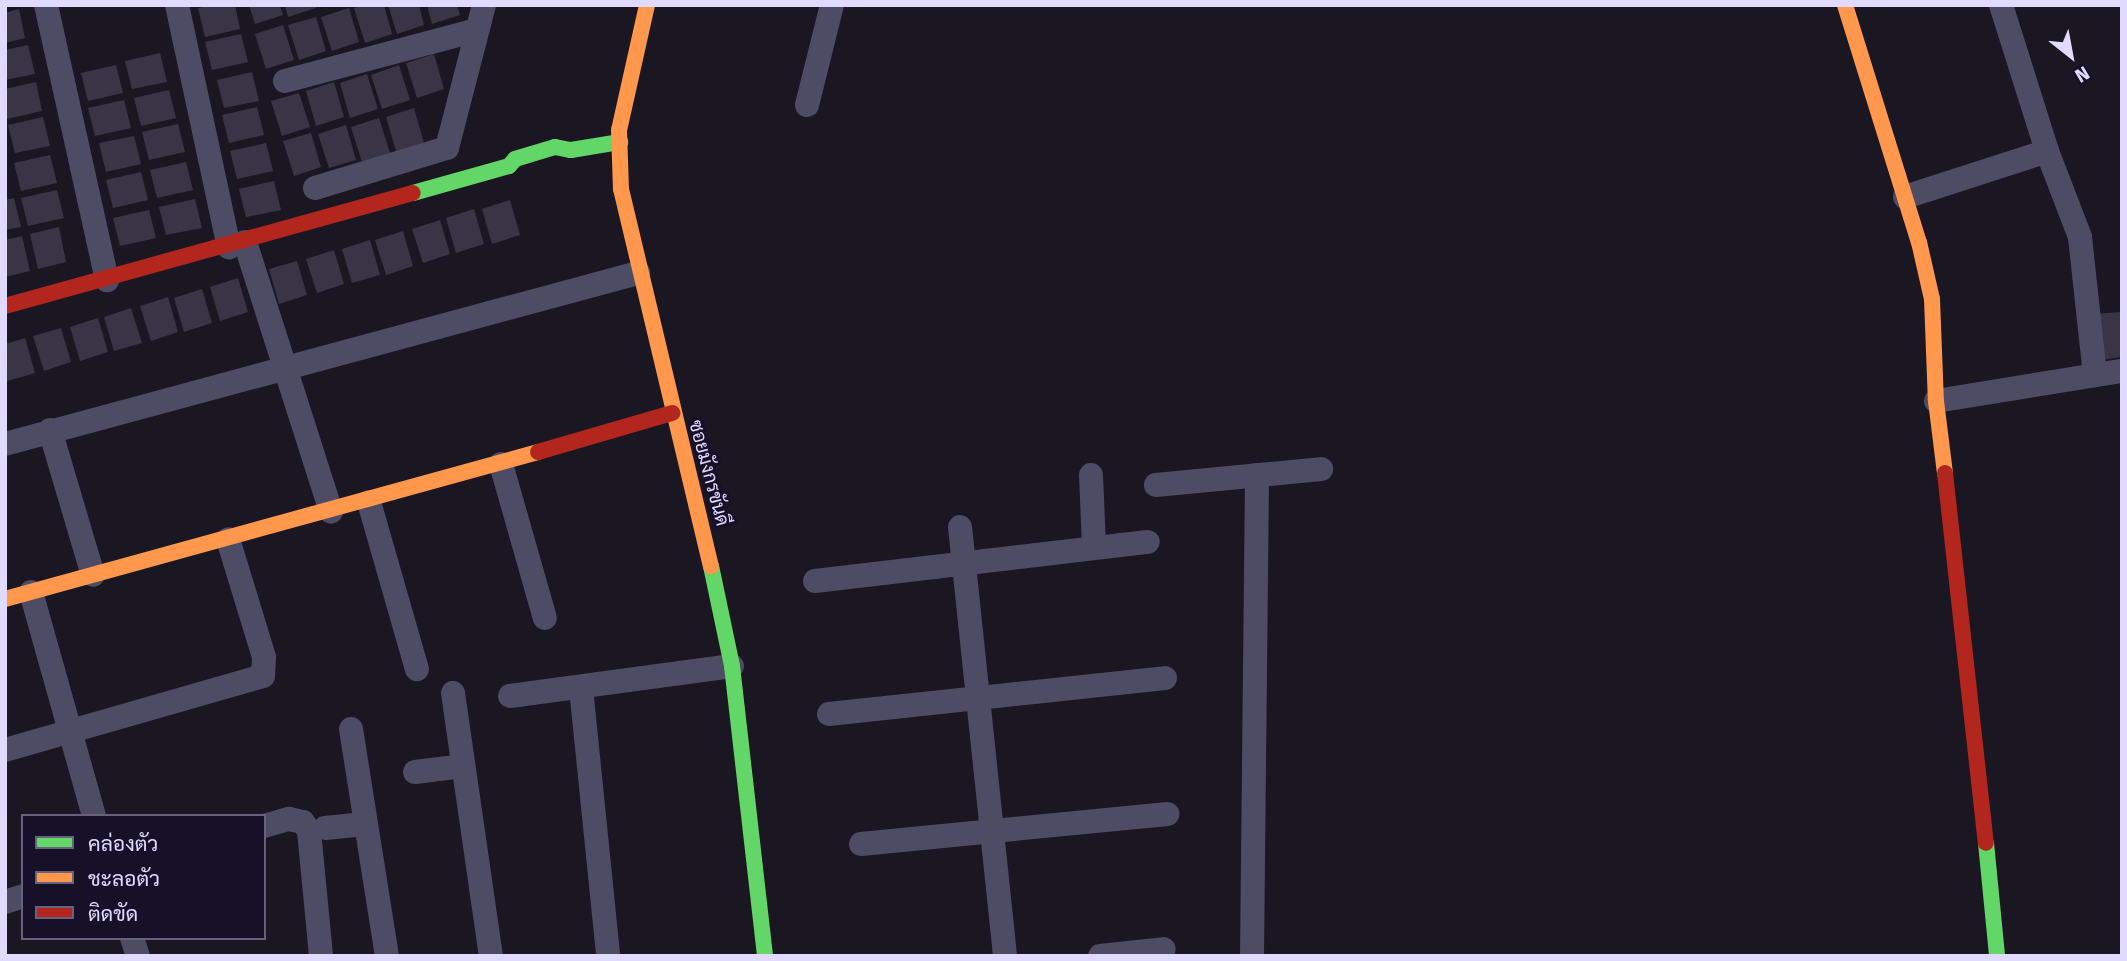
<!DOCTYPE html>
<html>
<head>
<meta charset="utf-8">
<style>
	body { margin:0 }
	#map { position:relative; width:2127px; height:961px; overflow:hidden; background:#1a1723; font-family:"Fira Sans",Sarabun,sans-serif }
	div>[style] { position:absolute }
	.building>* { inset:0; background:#393546 }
	.street>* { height:24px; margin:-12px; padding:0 12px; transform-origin:12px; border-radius:12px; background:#4e4c64 }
	.fast>* { height:16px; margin:-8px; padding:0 8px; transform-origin:8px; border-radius:8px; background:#63d668 }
	.slow>* { height:16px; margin:-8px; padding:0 8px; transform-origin:8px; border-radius:8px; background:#ff974d }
	.jam>* { height:16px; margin:-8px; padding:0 8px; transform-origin:8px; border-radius:8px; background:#b3261e }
	span { translate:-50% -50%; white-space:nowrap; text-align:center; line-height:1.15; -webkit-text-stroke:6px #161129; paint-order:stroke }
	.street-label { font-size:19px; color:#e0dafe }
	.frame { position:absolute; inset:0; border:7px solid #e0dafe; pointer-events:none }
	.legend { position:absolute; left:21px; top:814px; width:245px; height:126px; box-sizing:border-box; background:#161129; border:2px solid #67617e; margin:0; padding:9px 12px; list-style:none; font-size:21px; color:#e0dafe }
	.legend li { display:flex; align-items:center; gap:14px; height:35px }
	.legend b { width:35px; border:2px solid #67617e }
	.north { position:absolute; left:2036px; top:21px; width:70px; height:70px; -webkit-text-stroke:5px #161129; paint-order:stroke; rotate:149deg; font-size:19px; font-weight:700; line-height:28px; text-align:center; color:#e0dafe }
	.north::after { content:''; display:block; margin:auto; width:24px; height:32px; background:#e0dafe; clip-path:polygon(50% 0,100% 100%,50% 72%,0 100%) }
</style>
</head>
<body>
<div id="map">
	<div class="building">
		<i style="clip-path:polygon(212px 5px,235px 5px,240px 29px,205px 37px,198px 8px)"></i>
		<i style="clip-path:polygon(249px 5px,280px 5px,283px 15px,255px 24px)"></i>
		<i style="clip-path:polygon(285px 5px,315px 5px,316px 8px,288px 17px)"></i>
		<i style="clip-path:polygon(363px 5px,384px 5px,392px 34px,365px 43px,354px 8px)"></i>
		<i style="clip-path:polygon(388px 5px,419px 5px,424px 25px,397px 34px)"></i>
		<i style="clip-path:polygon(427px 5px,457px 5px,460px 15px,432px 24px)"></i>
		<i style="clip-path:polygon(349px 8px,359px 42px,332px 51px,321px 17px)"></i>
		<i style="clip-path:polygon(19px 9px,25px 38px,5px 43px,5px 13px)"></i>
		<i style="clip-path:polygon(316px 17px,326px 51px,299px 60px,288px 25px)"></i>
		<i style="clip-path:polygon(283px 25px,294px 60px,266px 69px,255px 34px)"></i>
		<i style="clip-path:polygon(241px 34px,248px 62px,212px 70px,205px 42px)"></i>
		<i style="clip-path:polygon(28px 45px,35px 74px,5px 80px,5px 50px)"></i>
		<i style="clip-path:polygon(160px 53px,167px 82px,132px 89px,125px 61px)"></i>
		<i style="clip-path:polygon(434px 54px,444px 89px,417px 98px,406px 63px)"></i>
		<i style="clip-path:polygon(116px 65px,123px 93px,88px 101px,81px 73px)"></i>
		<i style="clip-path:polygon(399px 65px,410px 100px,382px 109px,371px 75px)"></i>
		<i style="clip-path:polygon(252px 72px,259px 101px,224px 108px,217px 80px)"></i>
		<i style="clip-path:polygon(367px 74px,378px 109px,350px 118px,340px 83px)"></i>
		<i style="clip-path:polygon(36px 82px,42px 111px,7px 119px,5px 89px)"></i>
		<i style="clip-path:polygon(334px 82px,344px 117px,316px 126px,306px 91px)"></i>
		<i style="clip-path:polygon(169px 90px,176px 118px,141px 126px,134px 98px)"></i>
		<i style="clip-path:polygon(299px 93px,310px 127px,282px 136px,271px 101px)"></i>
		<i style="clip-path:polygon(124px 100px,131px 128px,95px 136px,88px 108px)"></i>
		<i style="clip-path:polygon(257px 107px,264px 135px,229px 143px,222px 115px)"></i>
		<i style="clip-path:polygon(414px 108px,424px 143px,396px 151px,386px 117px)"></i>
		<i style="clip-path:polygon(43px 117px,50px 146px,15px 153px,8px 125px)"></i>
		<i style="clip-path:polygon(379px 118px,390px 153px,362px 162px,351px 127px)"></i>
		<i style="clip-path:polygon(178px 124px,185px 152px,149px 160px,142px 132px)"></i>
		<i style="clip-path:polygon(346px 125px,356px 160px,329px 168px,318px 134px)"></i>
		<i style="clip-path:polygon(311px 133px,321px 167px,294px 176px,283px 141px)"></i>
		<i style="clip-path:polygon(134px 136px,141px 164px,106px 172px,99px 143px)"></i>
		<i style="clip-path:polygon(266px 143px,273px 171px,237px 179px,230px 151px)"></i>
		<i style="clip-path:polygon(50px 155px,57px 183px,21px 191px,14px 163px)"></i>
		<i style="clip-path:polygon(186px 162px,193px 190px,157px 198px,150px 170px)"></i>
		<i style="clip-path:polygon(141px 172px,148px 200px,113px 208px,106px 180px)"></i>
		<i style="clip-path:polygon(274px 181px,281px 210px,246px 217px,239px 189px)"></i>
		<i style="clip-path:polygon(57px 190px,64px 218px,28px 226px,21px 198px)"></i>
		<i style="clip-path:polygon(14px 198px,21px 227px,5px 230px,5px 200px)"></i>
		<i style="clip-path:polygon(195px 199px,202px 228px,166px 235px,159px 207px)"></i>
		<i style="clip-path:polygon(510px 200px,520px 235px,492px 244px,482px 209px)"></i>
		<i style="clip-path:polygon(474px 209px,484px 244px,456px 253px,446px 218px)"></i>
		<i style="clip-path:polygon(149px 210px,156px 238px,120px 246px,113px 218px)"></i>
		<i style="clip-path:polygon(440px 220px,450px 254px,423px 263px,412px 229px)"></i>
		<i style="clip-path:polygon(59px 227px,66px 262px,38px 269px,30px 234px)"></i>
		<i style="clip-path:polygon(403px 231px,413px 266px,386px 275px,375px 240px)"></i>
		<i style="clip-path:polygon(22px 236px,30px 271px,5px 277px,5px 240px)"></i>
		<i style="clip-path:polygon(370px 240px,380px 275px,352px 283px,342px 249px)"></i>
		<i style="clip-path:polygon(334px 250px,344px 284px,317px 293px,306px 259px)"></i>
		<i style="clip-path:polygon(297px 261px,307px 295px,279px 304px,269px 269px)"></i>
		<i style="clip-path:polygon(238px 278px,248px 312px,220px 321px,210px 287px)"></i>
		<i style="clip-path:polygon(202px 289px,212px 323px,184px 332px,174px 298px)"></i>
		<i style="clip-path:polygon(168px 297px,178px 332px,151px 341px,140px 306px)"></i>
		<i style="clip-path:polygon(131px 308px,142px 343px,114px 351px,104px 317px)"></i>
		<i style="clip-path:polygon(2122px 312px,2122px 357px,2101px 360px,2094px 314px)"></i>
		<i style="clip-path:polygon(98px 318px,108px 352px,80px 361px,70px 327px)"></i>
		<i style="clip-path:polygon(61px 328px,71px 362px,44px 371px,33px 336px)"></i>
		<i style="clip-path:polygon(25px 338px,35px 373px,7px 381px,5px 344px)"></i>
	</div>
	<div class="street">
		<i style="left:46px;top:5px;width:282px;rotate:77.5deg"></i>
		<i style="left:177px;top:5px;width:248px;rotate:77.9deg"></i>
		<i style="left:2001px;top:5px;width:153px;rotate:72.5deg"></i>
		<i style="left:2047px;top:151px;width:92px;rotate:69deg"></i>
		<i style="left:2080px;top:237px;width:139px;rotate:83.8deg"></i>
		<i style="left:285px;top:81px;width:199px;rotate:-14.9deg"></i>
		<i style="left:807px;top:105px;width:103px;rotate:-76deg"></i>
		<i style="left:315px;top:188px;width:138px;rotate:-16.9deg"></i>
		<i style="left:447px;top:148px;width:148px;rotate:-75.5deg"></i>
		<i style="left:1905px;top:197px;width:149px;rotate:-17.9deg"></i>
		<i style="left:245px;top:242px;width:283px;rotate:72.3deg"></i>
		<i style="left:1936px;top:401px;width:188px;rotate:-9.2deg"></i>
		<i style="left:50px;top:430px;width:151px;rotate:73.5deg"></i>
		<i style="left:5px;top:444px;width:656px;rotate:-15.12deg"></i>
		<i style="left:501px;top:464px;width:160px;rotate:74.1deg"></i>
		<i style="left:1091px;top:475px;width:73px;rotate:87.6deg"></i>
		<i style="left:1156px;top:485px;width:166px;rotate:-5.5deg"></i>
		<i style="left:369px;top:502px;width:174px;rotate:74deg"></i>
		<i style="left:960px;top:527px;width:431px;rotate:84deg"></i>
		<i style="left:815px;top:581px;width:335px;rotate:-6.7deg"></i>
		<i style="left:31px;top:592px;width:233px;rotate:74.3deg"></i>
		<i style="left:581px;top:688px;width:269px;rotate:84.2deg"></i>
		<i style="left:453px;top:693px;width:266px;rotate:81.8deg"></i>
		<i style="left:510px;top:696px;width:224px;rotate:-7.7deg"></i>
		<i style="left:829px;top:714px;width:338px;rotate:-6.1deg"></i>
		<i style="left:351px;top:729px;width:230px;rotate:81deg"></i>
		<i style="left:5px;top:750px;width:268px;rotate:-16deg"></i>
		<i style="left:263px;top:676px;width:19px;rotate:-87deg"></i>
		<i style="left:264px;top:657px;width:123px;rotate:-107deg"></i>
		<i style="left:415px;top:772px;width:48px;rotate:-7.1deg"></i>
		<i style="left:264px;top:826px;width:26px;rotate:-16deg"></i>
		<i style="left:289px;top:819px;width:14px;rotate:12deg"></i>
		<i style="left:303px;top:822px;width:11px;rotate:56deg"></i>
		<i style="left:309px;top:831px;width:126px;rotate:84.5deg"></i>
		<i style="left:325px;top:828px;width:40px;rotate:-5.7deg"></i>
		<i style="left:861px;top:844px;width:308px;rotate:-5.6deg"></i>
		<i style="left:5px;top:902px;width:19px;rotate:-18deg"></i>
		<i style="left:132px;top:938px;width:19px;rotate:72deg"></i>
		<i style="left:1100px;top:956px;width:64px;rotate:-6.2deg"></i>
		<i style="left:1252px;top:956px;width:481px;rotate:-89.4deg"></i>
	</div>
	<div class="fast">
		<i style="left:413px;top:193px;width:100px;rotate:-15.7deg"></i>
		<i style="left:509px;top:166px;width:9px;rotate:-49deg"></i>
		<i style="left:515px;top:159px;width:42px;rotate:-16.7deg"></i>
		<i style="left:555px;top:147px;width:16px;rotate:11deg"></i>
		<i style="left:571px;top:150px;width:50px;rotate:-9.3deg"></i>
		<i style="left:711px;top:566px;width:102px;rotate:78.1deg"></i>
		<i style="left:732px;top:666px;width:292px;rotate:83.5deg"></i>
		<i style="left:1986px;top:843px;width:114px;rotate:84.4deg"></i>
	</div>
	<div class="slow">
		<i style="left:647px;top:5px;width:128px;rotate:102.6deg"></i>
		<i style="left:619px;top:130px;width:59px;rotate:88.1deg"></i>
		<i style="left:621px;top:189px;width:388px;rotate:76.6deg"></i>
		<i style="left:1845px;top:5px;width:248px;rotate:72.7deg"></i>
		<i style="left:1919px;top:242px;width:58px;rotate:77.2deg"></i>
		<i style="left:1932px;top:299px;width:102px;rotate:87.8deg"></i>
		<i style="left:1936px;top:401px;width:73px;rotate:82.9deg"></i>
		<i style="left:5px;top:599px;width:553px;rotate:-15.42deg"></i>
	</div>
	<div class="jam">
		<i style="left:5px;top:306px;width:423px;rotate:-15.5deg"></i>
		<i style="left:538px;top:452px;width:140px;rotate:-16.2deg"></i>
		<i style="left:1945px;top:473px;width:372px;rotate:83.7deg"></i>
	</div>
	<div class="street-label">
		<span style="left:709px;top:473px;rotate:75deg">ซอยมังกรขันดี</span>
	</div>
	<div class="frame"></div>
	<ul class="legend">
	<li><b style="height:9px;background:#63d668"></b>คล่องตัว</li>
	<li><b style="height:9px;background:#ff974d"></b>ชะลอตัว</li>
	<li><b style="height:9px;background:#b3261e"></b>ติดขัด</li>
	</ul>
	<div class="north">N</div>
</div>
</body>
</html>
